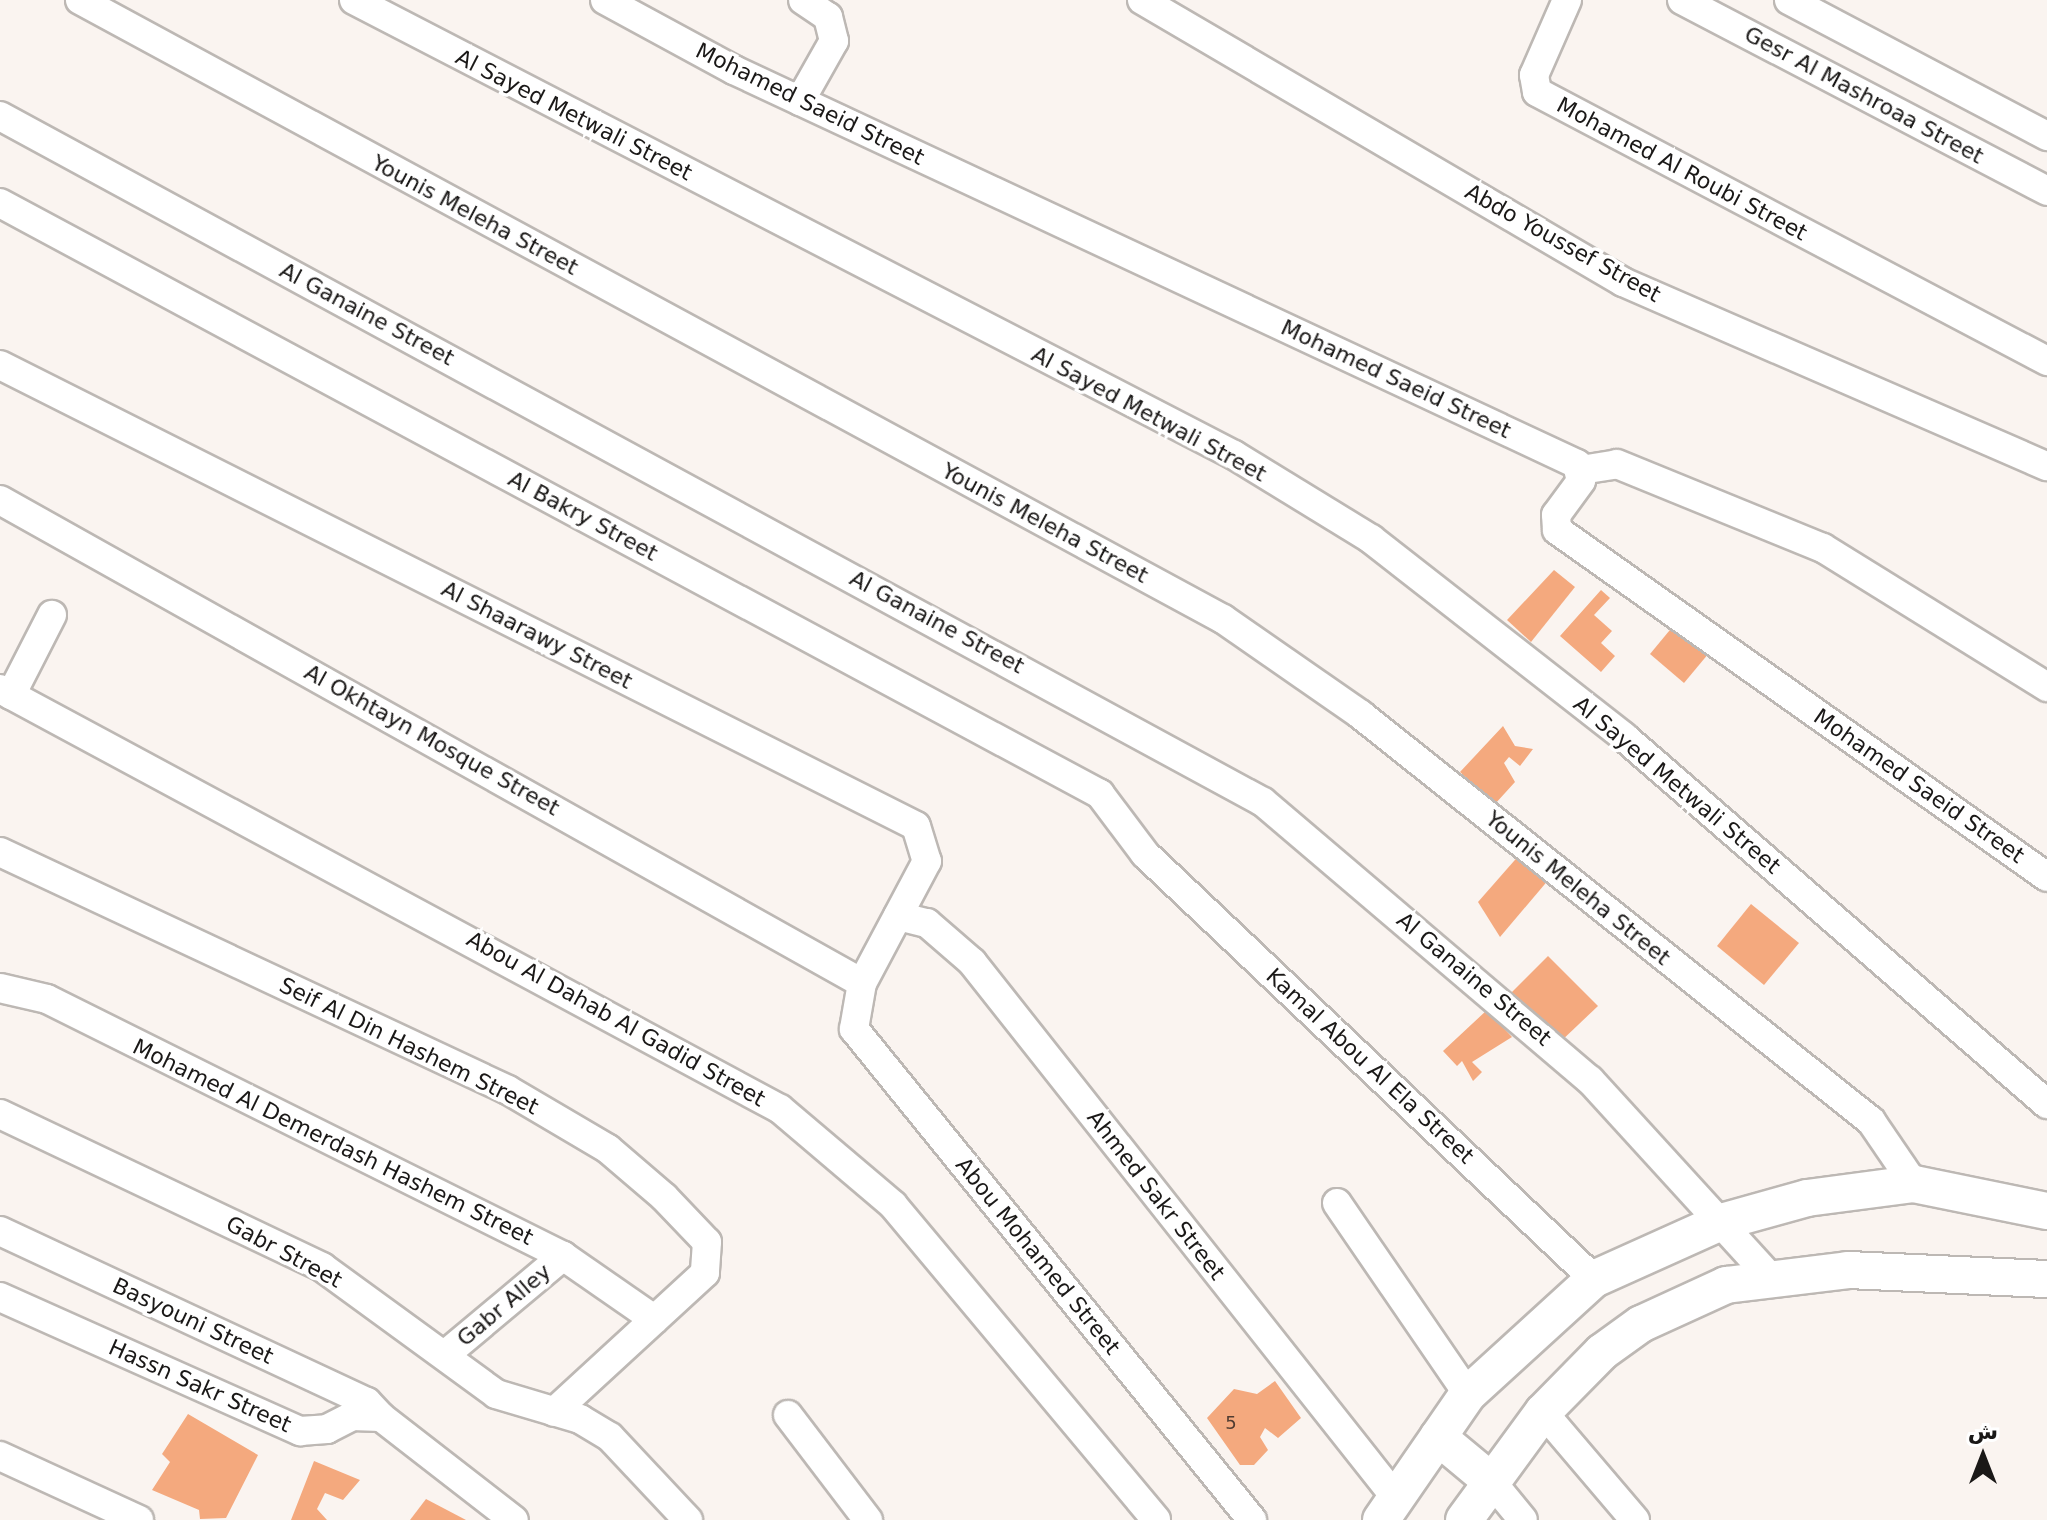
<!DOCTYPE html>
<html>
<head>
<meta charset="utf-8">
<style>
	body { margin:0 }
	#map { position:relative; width:2047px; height:1520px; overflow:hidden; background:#faf4f0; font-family:"DejaVu Sans","Noto Naskh Arabic",sans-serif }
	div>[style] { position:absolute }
	.building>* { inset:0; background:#f4a97e }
	.roads { filter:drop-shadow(2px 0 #bdb8b4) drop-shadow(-2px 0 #bdb8b4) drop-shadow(0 2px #bdb8b4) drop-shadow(0 -2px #bdb8b4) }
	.minor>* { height:28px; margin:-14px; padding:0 14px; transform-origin:14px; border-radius:14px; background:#fff }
	.tertiary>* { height:36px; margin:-18px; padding:0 18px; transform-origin:18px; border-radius:18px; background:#fff }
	span { translate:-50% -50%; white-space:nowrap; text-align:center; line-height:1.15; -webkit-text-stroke:7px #fff; paint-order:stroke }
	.number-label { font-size:18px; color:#503c31 }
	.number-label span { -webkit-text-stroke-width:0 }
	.street-label { font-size:22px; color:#1a1817 }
	.north { position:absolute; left:1943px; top:1416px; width:80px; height:80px; -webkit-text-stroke:6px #fff; paint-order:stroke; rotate:0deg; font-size:22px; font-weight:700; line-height:32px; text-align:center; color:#1a1817 }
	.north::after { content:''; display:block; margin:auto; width:28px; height:36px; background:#1a1817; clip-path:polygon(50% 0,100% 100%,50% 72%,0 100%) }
</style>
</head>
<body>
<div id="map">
	<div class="building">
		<i style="clip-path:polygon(1554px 570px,1575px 587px,1531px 642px,1507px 620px)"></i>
		<i style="clip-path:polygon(1601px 590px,1610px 598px,1594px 615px,1612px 631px,1601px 643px,1615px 656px,1601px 672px,1560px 636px)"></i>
		<i style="clip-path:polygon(1679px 619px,1714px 647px,1684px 683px,1650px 654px)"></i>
		<i style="clip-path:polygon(1503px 726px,1515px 746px,1533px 749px,1520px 766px,1509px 757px,1504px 763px,1515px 782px,1495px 804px,1460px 772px)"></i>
		<i style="clip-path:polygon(1521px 853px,1550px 878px,1500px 937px,1478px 902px)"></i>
		<i style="clip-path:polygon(1751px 904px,1799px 943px,1764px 985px,1717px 946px)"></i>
		<i style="clip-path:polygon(1548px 956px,1598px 1006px,1558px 1044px,1509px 995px)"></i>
		<i style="clip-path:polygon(1487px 1010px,1512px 1037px,1472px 1062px,1482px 1072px,1473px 1081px,1462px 1061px,1457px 1066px,1443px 1051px)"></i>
		<i style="clip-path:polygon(1275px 1381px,1301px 1418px,1278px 1438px,1265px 1428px,1260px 1437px,1268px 1450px,1254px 1465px,1240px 1465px,1207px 1418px,1234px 1389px,1257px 1394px)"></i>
		<i style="clip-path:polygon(188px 1414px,258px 1455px,226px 1518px,200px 1519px,199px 1510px,152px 1490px,170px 1462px,162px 1454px)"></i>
		<i style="clip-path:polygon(314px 1461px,360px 1480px,343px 1500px,325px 1493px,317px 1509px,327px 1520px,291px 1520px)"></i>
		<i style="clip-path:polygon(426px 1499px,466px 1520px,410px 1520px)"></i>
	</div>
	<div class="roads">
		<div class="minor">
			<i style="left:80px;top:0;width:1300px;rotate:28.44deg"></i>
			<i style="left:1223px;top:619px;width:168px;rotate:34.8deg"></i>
			<i style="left:1361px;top:715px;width:652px;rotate:38.52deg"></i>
			<i style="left:1871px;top:1121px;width:76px;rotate:55.7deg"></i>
			<i style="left:354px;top:0;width:991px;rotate:27.34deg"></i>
			<i style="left:1234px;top:455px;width:161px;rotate:31.5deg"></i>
			<i style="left:1371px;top:539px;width:321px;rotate:38deg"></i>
			<i style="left:1624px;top:737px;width:560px;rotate:40.95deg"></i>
			<i style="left:605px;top:0;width:147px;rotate:28.5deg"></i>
			<i style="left:734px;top:70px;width:931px;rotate:25.05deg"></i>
			<i style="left:1577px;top:464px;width:17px;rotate:77deg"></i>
			<i style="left:1581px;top:481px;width:42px;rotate:126.3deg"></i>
			<i style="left:1556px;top:515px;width:15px;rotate:86deg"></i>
			<i style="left:1557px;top:530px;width:600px;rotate:35.3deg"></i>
			<i style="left:1142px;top:0;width:558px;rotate:30.38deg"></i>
			<i style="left:1623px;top:282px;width:462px;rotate:23.5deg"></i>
			<i style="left:1567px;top:0;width:82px;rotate:113.7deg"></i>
			<i style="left:1534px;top:75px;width:17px;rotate:80deg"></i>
			<i style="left:1537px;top:92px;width:577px;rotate:27.81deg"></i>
			<i style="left:1682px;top:0;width:412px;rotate:27.6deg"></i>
			<i style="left:1789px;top:0;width:292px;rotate:27.8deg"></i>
			<i style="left:800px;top:101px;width:69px;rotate:-60.5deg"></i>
			<i style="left:834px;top:41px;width:25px;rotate:-104deg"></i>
			<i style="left:828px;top:17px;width:30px;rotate:-146deg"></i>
			<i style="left:0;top:116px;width:1437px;rotate:28.51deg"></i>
			<i style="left:1263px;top:802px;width:429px;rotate:40.4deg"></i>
			<i style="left:1590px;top:1080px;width:263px;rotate:47.6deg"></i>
			<i style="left:0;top:203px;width:1249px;rotate:28.25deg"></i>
			<i style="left:1100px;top:794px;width:75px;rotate:53.1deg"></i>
			<i style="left:1145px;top:854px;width:618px;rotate:43.43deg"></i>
			<i style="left:0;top:365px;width:1025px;rotate:26.71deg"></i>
			<i style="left:916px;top:826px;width:37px;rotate:73deg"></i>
			<i style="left:927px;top:861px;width:138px;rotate:118deg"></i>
			<i style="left:862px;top:983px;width:47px;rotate:99.9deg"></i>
			<i style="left:854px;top:1029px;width:632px;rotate:50.97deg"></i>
			<i style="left:1581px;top:470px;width:36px;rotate:-9deg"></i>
			<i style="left:1617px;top:464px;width:222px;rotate:22.2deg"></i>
			<i style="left:1823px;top:548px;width:264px;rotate:31.8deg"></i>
			<i style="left:0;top:500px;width:988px;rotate:29.26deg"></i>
			<i style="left:0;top:689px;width:886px;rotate:28.3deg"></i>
			<i style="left:780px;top:1109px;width:148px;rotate:40.3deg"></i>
			<i style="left:893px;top:1205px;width:410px;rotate:50.1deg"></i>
			<i style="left:11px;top:695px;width:90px;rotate:-62.9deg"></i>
			<i style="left:0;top:852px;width:561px;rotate:25.1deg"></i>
			<i style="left:508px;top:1090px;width:116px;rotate:30.5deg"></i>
			<i style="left:608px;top:1149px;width:74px;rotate:40.6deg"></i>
			<i style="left:664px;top:1197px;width:62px;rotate:46.3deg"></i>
			<i style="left:707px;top:1242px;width:31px;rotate:94deg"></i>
			<i style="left:705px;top:1273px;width:205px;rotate:137.4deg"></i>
			<i style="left:898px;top:916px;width:30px;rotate:14deg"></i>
			<i style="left:927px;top:923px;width:60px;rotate:40.9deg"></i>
			<i style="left:972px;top:962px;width:683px;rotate:51.65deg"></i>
			<i style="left:0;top:988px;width:48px;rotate:13.2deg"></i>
			<i style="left:47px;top:999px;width:576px;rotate:26.48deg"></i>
			<i style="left:563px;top:1256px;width:111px;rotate:34.7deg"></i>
			<i style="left:0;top:1114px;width:357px;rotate:25.4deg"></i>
			<i style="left:322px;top:1267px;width:215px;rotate:36.1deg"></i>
			<i style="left:496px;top:1394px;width:88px;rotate:16.6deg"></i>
			<i style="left:580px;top:1419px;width:35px;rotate:31deg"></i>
			<i style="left:610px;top:1437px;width:114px;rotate:46.8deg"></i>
			<i style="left:1337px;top:1203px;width:232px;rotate:55.6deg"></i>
			<i style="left:0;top:1231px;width:405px;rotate:25deg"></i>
			<i style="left:367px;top:1402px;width:21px;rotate:47deg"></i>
			<i style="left:0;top:1297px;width:329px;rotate:24.1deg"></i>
			<i style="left:300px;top:1431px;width:27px;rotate:-4deg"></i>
			<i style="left:327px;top:1429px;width:28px;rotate:-27deg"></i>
			<i style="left:352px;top:1416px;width:29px;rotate:2deg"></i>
			<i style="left:381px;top:1417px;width:168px;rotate:37.8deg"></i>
			<i style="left:446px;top:1354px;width:153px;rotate:-39.9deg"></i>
			<i style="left:1543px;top:1412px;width:142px;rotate:49.6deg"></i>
			<i style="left:788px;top:1415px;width:132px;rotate:52.7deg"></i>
			<i style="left:0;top:1456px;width:153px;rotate:24.7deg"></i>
			<i style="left:1491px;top:1481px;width:50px;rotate:50.6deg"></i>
		</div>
		<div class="tertiary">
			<i style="left:1438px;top:1437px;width:69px;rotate:39.7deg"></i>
			<i style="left:1381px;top:1520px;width:153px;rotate:-55.4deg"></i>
			<i style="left:1468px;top:1394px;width:171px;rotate:-42.4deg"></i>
			<i style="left:1594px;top:1279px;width:139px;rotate:-24.2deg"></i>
			<i style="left:1721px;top:1222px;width:89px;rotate:-15.6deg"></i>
			<i style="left:1807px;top:1198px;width:108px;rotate:-7.5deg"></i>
			<i style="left:1914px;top:1184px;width:136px;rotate:11.5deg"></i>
			<i style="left:1464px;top:1520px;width:134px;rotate:-53.8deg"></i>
			<i style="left:1543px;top:1412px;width:84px;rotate:-45.5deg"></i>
			<i style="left:1602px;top:1352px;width:48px;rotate:-35.7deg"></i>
			<i style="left:1641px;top:1324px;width:94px;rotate:-24.6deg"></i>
			<i style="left:1726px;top:1285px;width:123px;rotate:-7deg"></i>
			<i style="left:1848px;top:1270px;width:199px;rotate:2.6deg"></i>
		</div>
	</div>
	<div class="number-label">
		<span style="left:1231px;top:1423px">5</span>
	</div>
	<div class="street-label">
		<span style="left:1864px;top:95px;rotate:28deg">Gesr Al Mashroaa Street</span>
		<span style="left:810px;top:104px;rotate:26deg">Mohamed Saeid Street</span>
		<span style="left:574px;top:115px;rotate:27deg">Al Sayed Metwali Street</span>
		<span style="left:1682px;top:169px;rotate:28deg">Mohamed Al Roubi Street</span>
		<span style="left:475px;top:215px;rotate:28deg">Younis Meleha Street</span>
		<span style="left:1563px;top:243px;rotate:29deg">Abdo Youssef Street</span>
		<span style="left:367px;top:314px;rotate:28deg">Al Ganaine Street</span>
		<span style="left:1396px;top:379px;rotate:25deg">Mohamed Saeid Street</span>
		<span style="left:1149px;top:414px;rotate:28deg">Al Sayed Metwali Street</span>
		<span style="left:583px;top:516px;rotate:28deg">Al Bakry Street</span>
		<span style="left:1045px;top:523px;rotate:28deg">Younis Meleha Street</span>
		<span style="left:937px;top:622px;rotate:28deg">Al Ganaine Street</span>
		<span style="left:537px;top:635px;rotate:27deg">Al Shaarawy Street</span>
		<span style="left:432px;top:740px;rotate:29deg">Al Okhtayn Mosque Street</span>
		<span style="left:1677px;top:785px;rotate:40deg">Al Sayed Metwali Street</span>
		<span style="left:1919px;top:786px;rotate:35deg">Mohamed Saeid Street</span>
		<span style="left:1578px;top:888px;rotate:39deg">Younis Meleha Street</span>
		<span style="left:1474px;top:979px;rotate:40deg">Al Ganaine Street</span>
		<span style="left:616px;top:1019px;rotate:29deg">Abou Al Dahab Al Gadid Street</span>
		<span style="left:409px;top:1046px;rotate:26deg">Seif Al Din Hashem Street</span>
		<span style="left:1370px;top:1066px;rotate:43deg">Kamal Abou Al Ela Street</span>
		<span style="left:333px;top:1142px;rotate:26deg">Mohamed Al Demerdash Hashem Street</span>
		<span style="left:1156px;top:1195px;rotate:52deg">Ahmed Sakr Street</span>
		<span style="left:284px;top:1252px;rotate:28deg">Gabr Street</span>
		<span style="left:1038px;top:1256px;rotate:51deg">Abou Mohamed Street</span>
		<span style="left:504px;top:1305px;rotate:-40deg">Gabr Alley</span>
		<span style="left:193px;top:1321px;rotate:25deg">Basyouni Street</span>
		<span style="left:200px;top:1386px;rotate:24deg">Hassn Sakr Street</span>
	</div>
	<div class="north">ش</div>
</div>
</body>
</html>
